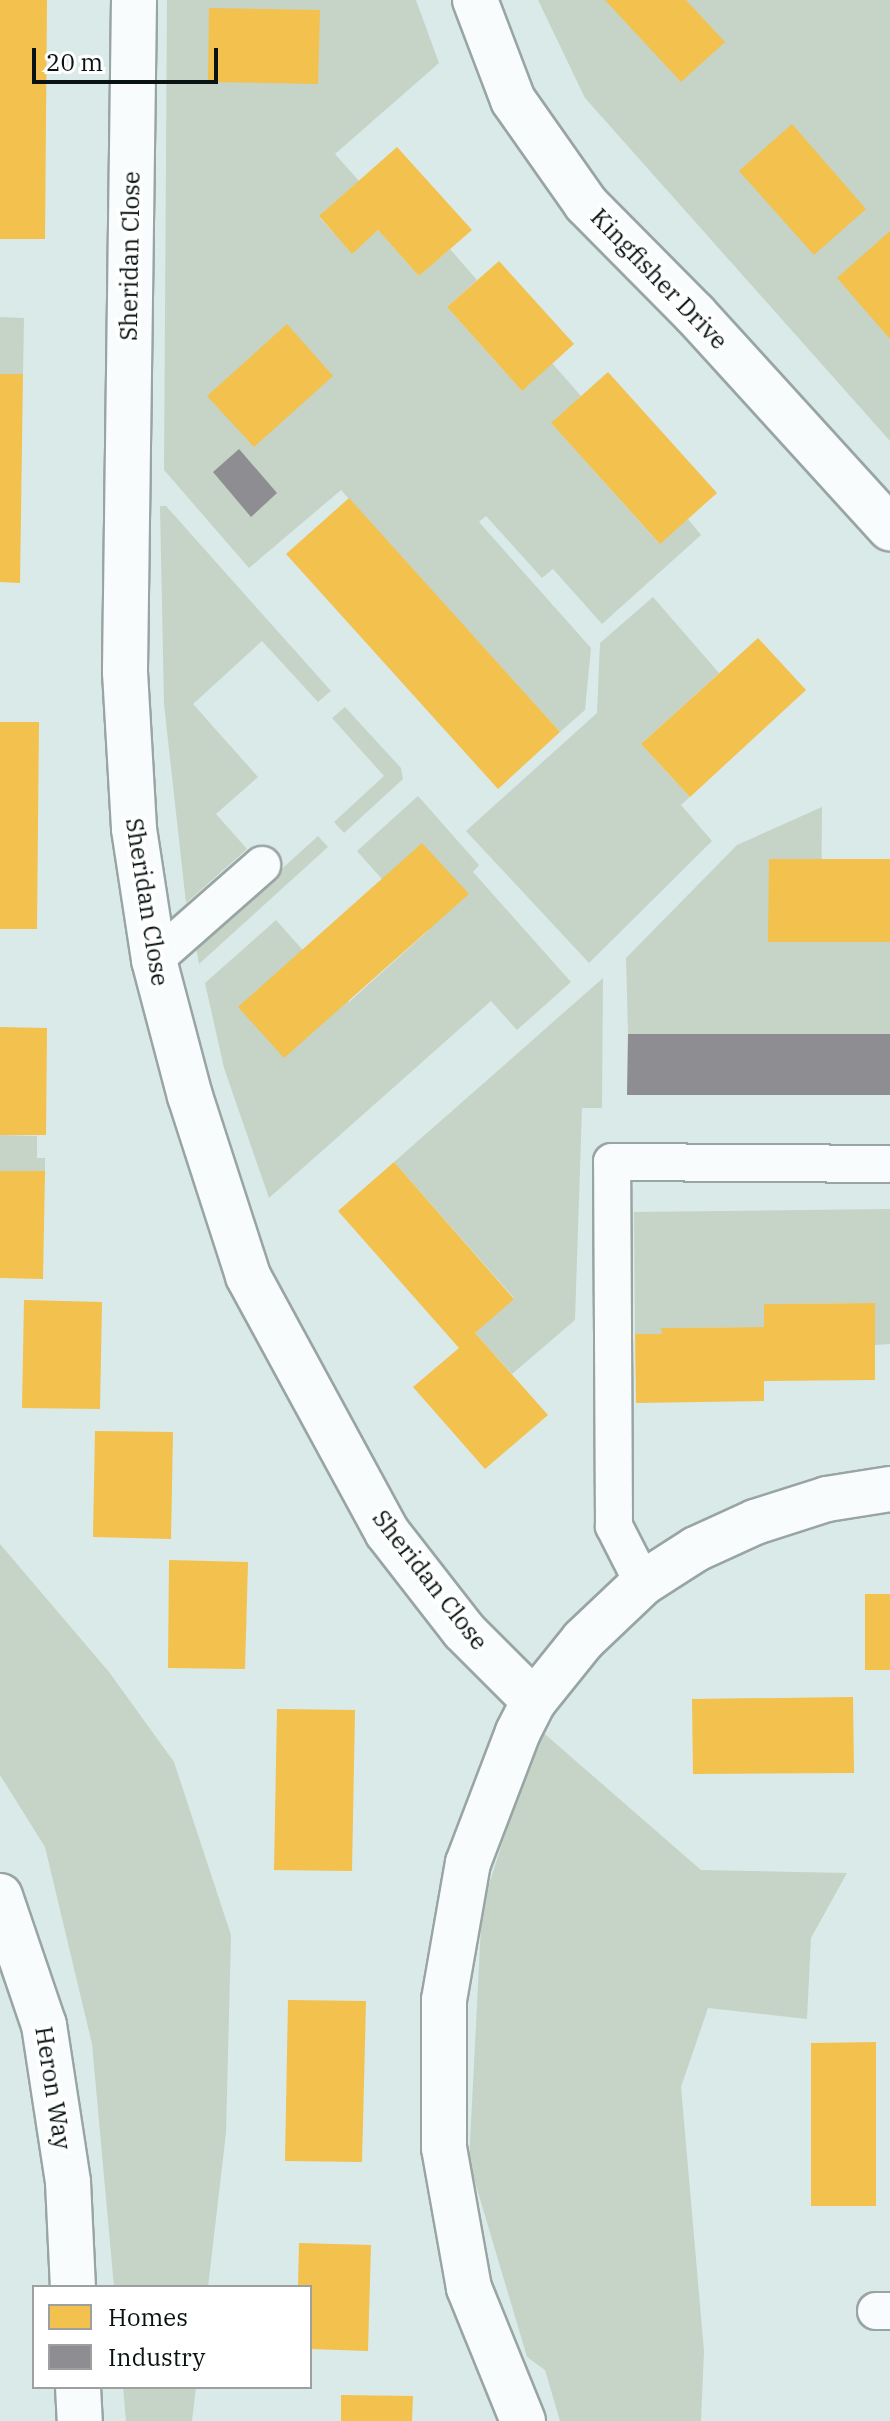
<!DOCTYPE html>
<html>
<head>
<meta charset="utf-8">
<style>
	body { margin:0 }
	#map { position:relative; width:890px; height:2421px; overflow:hidden; background:#daeae8; font-family:"IBM Plex Serif",serif }
	div>[style] { position:absolute }
	.green>* { inset:0; background:#c5d4c7 }
	.homes>* { inset:0; background:#f2c14e }
	.industry>* { inset:0; background:#8d8d92 }
	.roads { filter:drop-shadow(2px 0 #99a5a3) drop-shadow(-2px 0 #99a5a3) drop-shadow(0 2px #99a5a3) drop-shadow(0 -2px #99a5a3) }
	.service>* { height:36px; margin:-18px; padding:0 18px; transform-origin:18px; border-radius:18px; background:#f9fcfc }
	.minor>* { height:44px; margin:-22px; padding:0 22px; transform-origin:22px; border-radius:22px; background:#f9fcfc }
	span { translate:-50% -50%; white-space:nowrap; text-align:center; line-height:1.15; -webkit-text-stroke:8px #fff; paint-order:stroke }
	.street-label { font-size:24px; color:#081312 }
	.legend { position:absolute; left:32px; top:2285px; width:280px; height:104px; box-sizing:border-box; background:#fff; border:2px solid #9ca1a0; margin:0; padding:10px 14px; list-style:none; font-size:24px; color:#081312 }
	.legend li { display:flex; align-items:center; gap:16px; height:40px }
	.legend b { width:40px; border:2px solid #9ca1a0 }
	.scale { position:absolute; left:32px; top:48px; width:186px; height:36px; box-sizing:border-box; border:4px solid #081312; border-top:0; padding-left:10px; font-size:24px; line-height:28px; white-space:nowrap; color:#081312; -webkit-text-stroke:6px #fff; paint-order:stroke }
</style>
</head>
<body>
<div id="map">
	<div class="green">
		<i style="clip-path:polygon(167px 0,416px 0,439px 63px,335px 154px,359px 181px,319px 217px,352px 253px,378px 230px,419px 276px,450px 249px,477px 280px,447px 307px,522px 391px,552px 363px,581px 396px,552px 424px,659px 543px,688px 519px,701px 535px,602px 624px,553px 569px,542px 578px,486px 516px,479px 522px,591px 648px,585px 710px,560px 732px,341px 490px,249px 568px,164px 470px)"></i>
		<i style="clip-path:polygon(538px 0,890px 0,890px 441px,585px 98px)"></i>
		<i style="clip-path:polygon(0 317px,24px 318px,23px 374px,0 374px)"></i>
		<i style="clip-path:polygon(160px 506px,166px 506px,331px 691px,318px 702px,262px 641px,193px 704px,258px 777px,216px 814px,247px 849px,186px 903px,164px 704px)"></i>
		<i style="clip-path:polygon(653px 597px,719px 673px,641px 744px,690px 797px,681px 805px,712px 841px,589px 963px,466px 831px,597px 713px,600px 643px)"></i>
		<i style="clip-path:polygon(345px 707px,401px 768px,403px 779px,344px 833px,334px 822px,384px 776px,332px 718px)"></i>
		<i style="clip-path:polygon(418px 796px,479px 865px,473px 872px,571px 982px,517px 1030px,491px 1001px,269px 1198px,224px 1068px,205px 983px,276px 920px,349px 1002px,428px 931px,357px 851px)"></i>
		<i style="clip-path:polygon(822px 807px,821px 942px,890px 942px,890px 1034px,628px 1034px,626px 958px,737px 845px)"></i>
		<i style="clip-path:polygon(318px 836px,328px 847px,199px 964px,196px 947px)"></i>
		<i style="clip-path:polygon(603px 978px,602px 1108px,582px 1108px,575px 1320px,512px 1374px,475px 1333px,514px 1298px,394px 1162px)"></i>
		<i style="clip-path:polygon(0 1135px,37px 1136px,37px 1158px,45px 1158px,45px 1171px,0 1171px)"></i>
		<i style="clip-path:polygon(890px 1209px,890px 1344px,875px 1345px,875px 1303px,764px 1304px,764px 1327px,662px 1328px,662px 1334px,635px 1334px,634px 1212px)"></i>
		<i style="clip-path:polygon(0 1544px,109px 1672px,174px 1762px,231px 1935px,226px 2133px,208px 2287px,114px 2287px,92px 2044px,45px 1847px,0 1775px)"></i>
		<i style="clip-path:polygon(539px 1729px,701px 1870px,847px 1873px,811px 1938px,807px 2019px,708px 2008px,681px 2087px,704px 2351px,701px 2421px,560px 2421px,545px 2370px,527px 2357px,469px 2162px,482px 1906px)"></i>
		<i style="clip-path:polygon(123px 2387px,196px 2387px,192px 2421px,126px 2421px)"></i>
	</div>
	<div class="homes">
		<i style="clip-path:polygon(0 0,47px 0,45px 239px,0 239px)"></i>
		<i style="clip-path:polygon(605px 0,686px 0,725px 42px,681px 82px)"></i>
		<i style="clip-path:polygon(209px 8px,320px 10px,318px 84px,208px 82px)"></i>
		<i style="clip-path:polygon(792px 124px,866px 209px,814px 255px,739px 171px)"></i>
		<i style="clip-path:polygon(397px 147px,472px 230px,419px 276px,378px 230px,352px 254px,319px 216px)"></i>
		<i style="clip-path:polygon(890px 231px,890px 339px,837px 278px)"></i>
		<i style="clip-path:polygon(499px 261px,574px 344px,522px 391px,447px 307px)"></i>
		<i style="clip-path:polygon(287px 324px,333px 376px,254px 447px,207px 396px)"></i>
		<i style="clip-path:polygon(608px 372px,717px 493px,660px 544px,551px 423px)"></i>
		<i style="clip-path:polygon(0 374px,23px 374px,20px 583px,0 582px)"></i>
		<i style="clip-path:polygon(349px 498px,560px 732px,498px 789px,286px 554px)"></i>
		<i style="clip-path:polygon(758px 638px,806px 690px,690px 797px,641px 744px)"></i>
		<i style="clip-path:polygon(0 722px,39px 722px,37px 929px,0 929px)"></i>
		<i style="clip-path:polygon(422px 843px,469px 894px,284px 1058px,238px 1007px)"></i>
		<i style="clip-path:polygon(769px 859px,890px 859px,890px 942px,768px 942px)"></i>
		<i style="clip-path:polygon(0 1027px,47px 1028px,46px 1135px,0 1135px)"></i>
		<i style="clip-path:polygon(394px 1162px,514px 1299px,475px 1333px,548px 1415px,485px 1469px,413px 1387px,459px 1348px,338px 1211px)"></i>
		<i style="clip-path:polygon(0 1171px,45px 1171px,43px 1279px,0 1278px)"></i>
		<i style="clip-path:polygon(24px 1300px,102px 1302px,100px 1409px,22px 1408px)"></i>
		<i style="clip-path:polygon(875px 1303px,875px 1380px,764px 1381px,764px 1401px,636px 1403px,635px 1334px,662px 1334px,661px 1328px,764px 1327px,764px 1304px)"></i>
		<i style="clip-path:polygon(95px 1431px,173px 1432px,171px 1539px,93px 1537px)"></i>
		<i style="clip-path:polygon(169px 1560px,248px 1562px,245px 1669px,168px 1668px)"></i>
		<i style="clip-path:polygon(865px 1594px,890px 1594px,890px 1670px,865px 1670px)"></i>
		<i style="clip-path:polygon(853px 1697px,854px 1773px,693px 1774px,692px 1699px)"></i>
		<i style="clip-path:polygon(277px 1709px,355px 1710px,352px 1871px,274px 1870px)"></i>
		<i style="clip-path:polygon(288px 2000px,366px 2001px,362px 2162px,285px 2161px)"></i>
		<i style="clip-path:polygon(876px 2042px,876px 2206px,811px 2206px,811px 2043px)"></i>
		<i style="clip-path:polygon(299px 2243px,371px 2245px,368px 2351px,310px 2349px,310px 2287px,298px 2287px)"></i>
		<i style="clip-path:polygon(341px 2395px,413px 2396px,412px 2421px,341px 2421px)"></i>
	</div>
	<div class="industry">
		<i style="clip-path:polygon(239px 449px,277px 493px,251px 517px,213px 472px)"></i>
		<i style="clip-path:polygon(628px 1034px,890px 1034px,890px 1095px,627px 1095px)"></i>
	</div>
	<div class="roads">
		<div class="service">
			<i style="left:154px;top:960px;width:144px;rotate:-41.3deg"></i>
			<i style="left:643px;top:1583px;width:64px;rotate:-117deg"></i>
			<i style="left:614px;top:1526px;width:364px;rotate:-90.3deg"></i>
			<i style="left:612px;top:1162px;width:276px;rotate:0.4deg"></i>
			<i style="left:876px;top:2311px;width:14px"></i>
		</div>
		<div class="minor">
			<i style="left:134px;top:0;width:672px;rotate:90.77deg"></i>
			<i style="left:125px;top:672px;width:157px;rotate:86.7deg"></i>
			<i style="left:134px;top:829px;width:133px;rotate:81.3deg"></i>
			<i style="left:154px;top:960px;width:141px;rotate:75.2deg"></i>
			<i style="left:190px;top:1096px;width:189px;rotate:72.1deg"></i>
			<i style="left:248px;top:1276px;width:291px;rotate:61.5deg"></i>
			<i style="left:387px;top:1532px;width:125px;rotate:52.1deg"></i>
			<i style="left:464px;top:1631px;width:99px;rotate:45deg"></i>
			<i style="left:475px;top:0;width:107px;rotate:69.2deg"></i>
			<i style="left:513px;top:100px;width:127px;rotate:54.9deg"></i>
			<i style="left:586px;top:204px;width:155px;rotate:45.3deg"></i>
			<i style="left:695px;top:314px;width:290px;rotate:47.7deg"></i>
			<i style="left:0;top:1896px;width:136px;rotate:71.2deg"></i>
			<i style="left:44px;top:2025px;width:159px;rotate:81.3deg"></i>
			<i style="left:68px;top:2182px;width:105px;rotate:87.3deg"></i>
			<i style="left:78px;top:2387px;width:34px;rotate:87deg"></i>
			<i style="left:523px;top:2421px;width:144px;rotate:-112.1deg"></i>
			<i style="left:469px;top:2288px;width:142px;rotate:-100.1deg"></i>
			<i style="left:444px;top:2148px;width:148px;rotate:-90deg"></i>
			<i style="left:444px;top:2000px;width:139px;rotate:-80.1deg"></i>
			<i style="left:468px;top:1863px;width:140px;rotate:-69.1deg"></i>
			<i style="left:518px;top:1732px;width:35px;rotate:-63deg"></i>
			<i style="left:534px;top:1701px;width:78px;rotate:-51.2deg"></i>
			<i style="left:583px;top:1640px;width:83px;rotate:-43.5deg"></i>
			<i style="left:643px;top:1583px;width:63px;rotate:-32.7deg"></i>
			<i style="left:696px;top:1549px;width:65px;rotate:-24.6deg"></i>
			<i style="left:755px;top:1522px;width:76px;rotate:-17.7deg"></i>
			<i style="left:827px;top:1499px;width:64px;rotate:-9deg"></i>
		</div>
	</div>
	<div class="street-label">
		<span style="left:130px;top:256px;rotate:-89deg">Sheridan Close</span>
		<span style="left:659px;top:279px;rotate:46deg">Kingfisher Drive</span>
		<span style="left:147px;top:902px;rotate:81deg">Sheridan Close</span>
		<span style="left:430px;top:1580px;rotate:52deg">Sheridan Close</span>
		<span style="left:53px;top:2088px;rotate:81deg">Heron Way</span>
	</div>
	<ul class="legend">
	<li><b style="height:22px;background:#f2c14e"></b>Homes</li>
	<li><b style="height:22px;background:#8d8d92"></b>Industry</li>
	</ul>
	<div class="scale">20 m</div>
</div>
</body>
</html>
